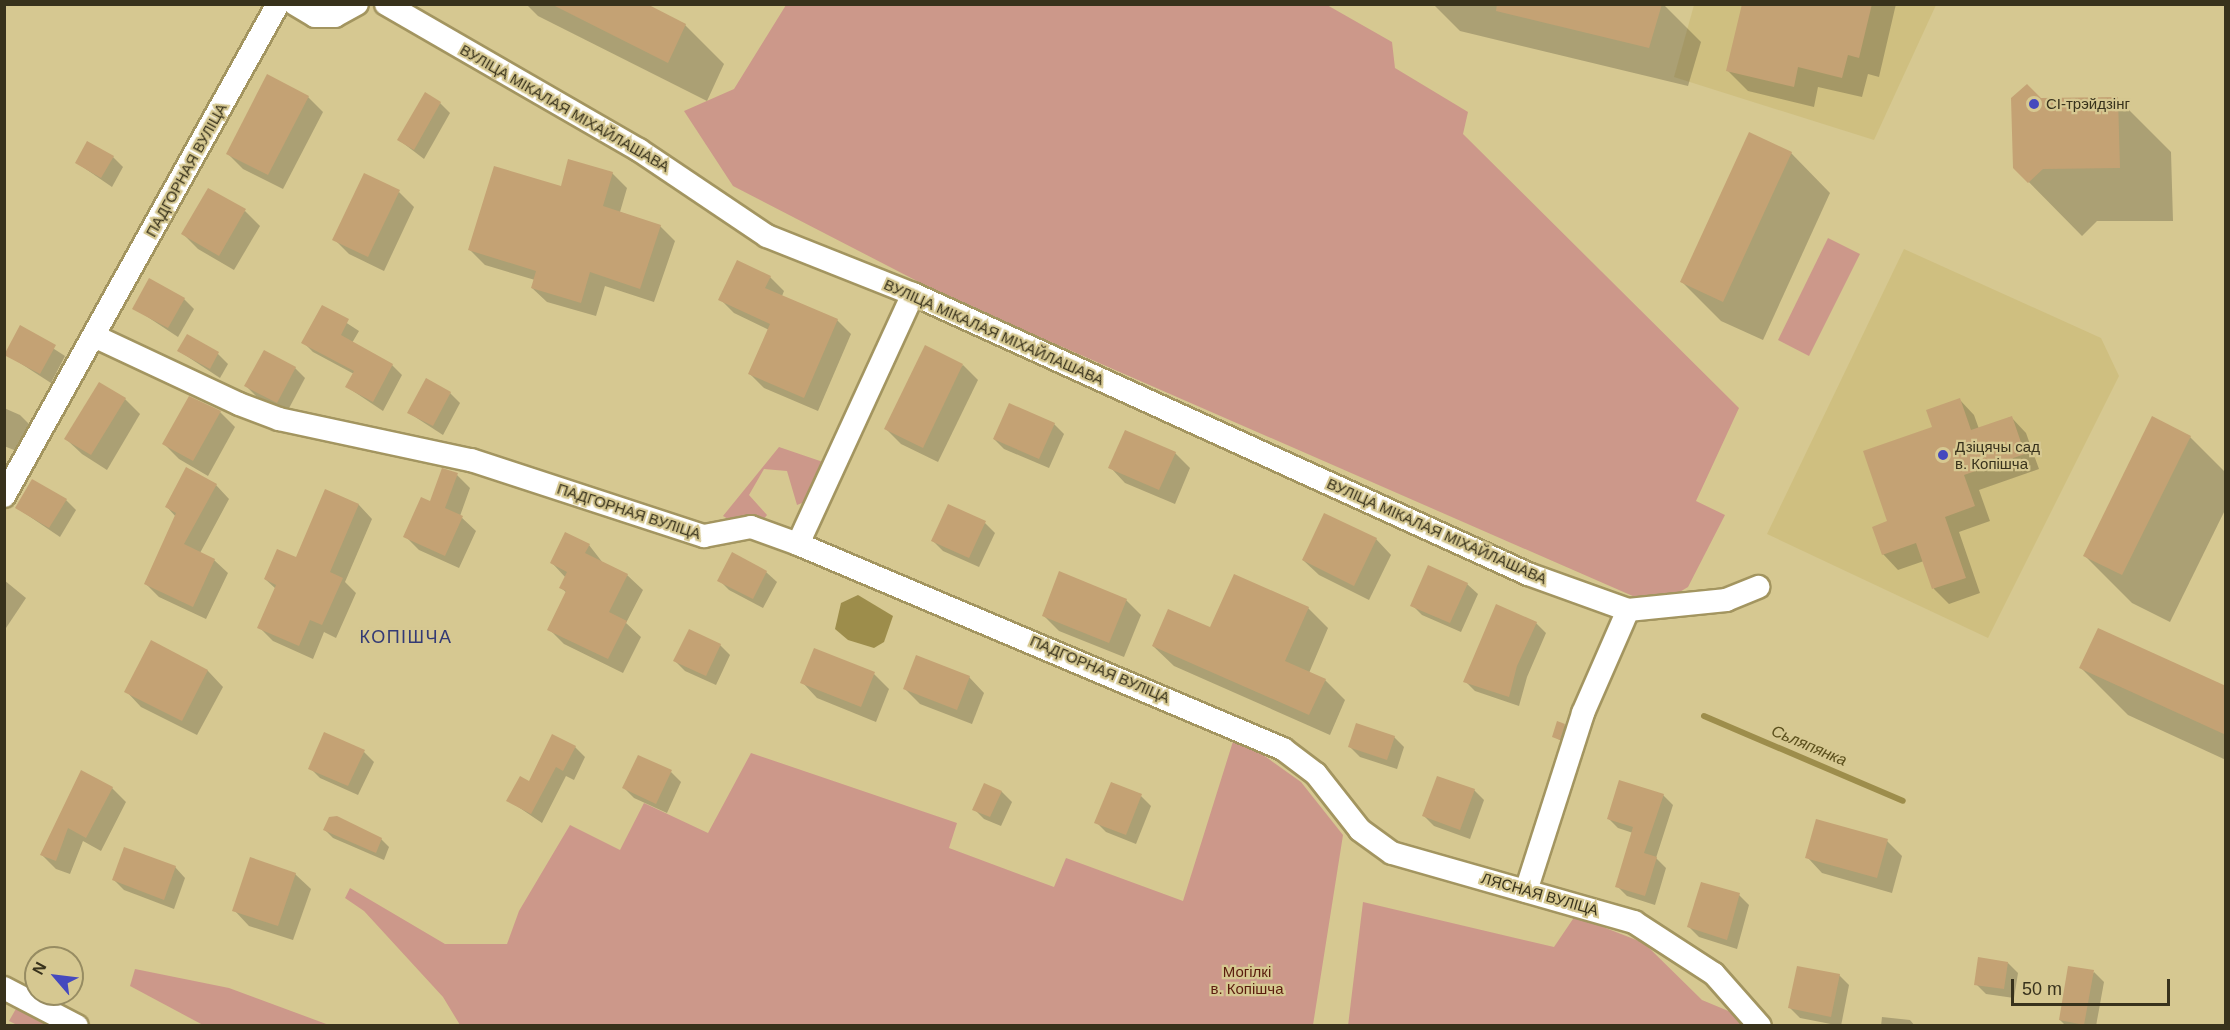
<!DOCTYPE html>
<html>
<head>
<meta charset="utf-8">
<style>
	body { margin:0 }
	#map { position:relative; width:2230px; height:1030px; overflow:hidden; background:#d6c891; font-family:Helvetica,sans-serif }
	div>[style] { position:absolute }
	.built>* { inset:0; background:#cfbf80 }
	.green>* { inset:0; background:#cc988a }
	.water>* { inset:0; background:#9d8d4b }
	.shadow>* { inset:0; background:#0003 }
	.stream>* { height:6px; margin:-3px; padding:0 3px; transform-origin:3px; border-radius:3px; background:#9d8d4b }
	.building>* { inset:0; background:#c4a274 }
	.roads { filter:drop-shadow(2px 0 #a39560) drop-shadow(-2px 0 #a39560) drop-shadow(0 2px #a39560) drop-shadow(0 -2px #a39560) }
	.minor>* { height:22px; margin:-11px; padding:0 11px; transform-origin:11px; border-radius:11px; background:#fff }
	.dots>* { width:16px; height:16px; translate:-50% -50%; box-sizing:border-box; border:3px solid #d6c891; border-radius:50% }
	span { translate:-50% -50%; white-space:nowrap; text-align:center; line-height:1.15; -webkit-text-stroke:4.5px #d6c891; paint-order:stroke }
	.poi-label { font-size:15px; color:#38321c }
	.left { translate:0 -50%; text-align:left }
	.street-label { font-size:15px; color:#38321c }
	.park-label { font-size:15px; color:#5a1c0c }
	.water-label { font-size:16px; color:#5b4f1c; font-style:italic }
	.quarter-label { font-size:18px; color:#333a75; letter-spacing:1.5px }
	.frame { position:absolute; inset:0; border:6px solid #38321c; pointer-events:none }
	.north { position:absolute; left:24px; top:946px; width:60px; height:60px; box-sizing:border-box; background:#d6c891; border:2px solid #978c62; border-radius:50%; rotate:298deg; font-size:16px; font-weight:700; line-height:24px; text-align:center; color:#38321c }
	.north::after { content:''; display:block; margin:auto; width:21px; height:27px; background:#4549be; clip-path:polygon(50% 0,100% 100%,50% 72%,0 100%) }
	.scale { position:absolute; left:2011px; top:979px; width:159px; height:27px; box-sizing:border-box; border:3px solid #38321c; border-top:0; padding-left:8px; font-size:18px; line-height:21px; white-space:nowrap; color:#38321c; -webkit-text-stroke:4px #d6c891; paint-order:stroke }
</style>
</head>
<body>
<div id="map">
	<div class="built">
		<i style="clip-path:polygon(1694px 5px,1936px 5px,1874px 140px,1674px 77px)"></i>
		<i style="clip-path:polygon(1904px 249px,2101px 338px,2119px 376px,1988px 638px,1767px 534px)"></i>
	</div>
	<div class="green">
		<i style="clip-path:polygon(786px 5px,1327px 5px,1392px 42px,1395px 68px,1468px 112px,1463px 134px,1739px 408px,1696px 501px,1725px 515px,1688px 587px,1673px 596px,1635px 597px,948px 297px,733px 186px,684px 111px,734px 89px)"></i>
		<i style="clip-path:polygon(1828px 238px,1860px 254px,1809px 356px,1778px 340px)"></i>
		<i style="clip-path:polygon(779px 447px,823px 462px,807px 501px,797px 505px,787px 471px,764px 469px,749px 495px,767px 515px,763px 520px,730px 520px,723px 516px)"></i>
		<i style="clip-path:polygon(1235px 735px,1301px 782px,1343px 835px,1313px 1025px,460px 1025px,443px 997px,364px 911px,345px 898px,350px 888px,445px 944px,507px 944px,519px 911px,570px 825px,620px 850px,644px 803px,708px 833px,751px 753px,957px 823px,949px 848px,1054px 887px,1066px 858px,1183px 901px)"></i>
		<i style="clip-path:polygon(1363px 902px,1554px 947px,1575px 916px,1644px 943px,1702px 1000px,1762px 1025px,1348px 1026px)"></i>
		<i style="clip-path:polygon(135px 969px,229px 988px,329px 1025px,203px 1025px,130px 986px)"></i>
		<i style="clip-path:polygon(17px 1007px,56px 1025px,17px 1025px,9px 1021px)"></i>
	</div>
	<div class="water">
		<i style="clip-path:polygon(858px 595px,893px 616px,884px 642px,874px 648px,848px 640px,835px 629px,841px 603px)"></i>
	</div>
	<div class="shadow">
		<i style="clip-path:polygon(526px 4px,644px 4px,685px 25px,724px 64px,707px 101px,538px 16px)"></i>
		<i style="clip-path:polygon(1433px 4px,1663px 4px,1701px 42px,1688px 86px,1460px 31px)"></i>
		<i style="clip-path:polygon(1744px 4px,1896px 4px,1879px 77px,1868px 74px,1862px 97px,1818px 87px,1814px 107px,1748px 91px,1728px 71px)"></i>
		<i style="clip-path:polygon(308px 97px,323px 112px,283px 189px,243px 169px,228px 154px)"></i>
		<i style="clip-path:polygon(2118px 99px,2171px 152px,2173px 221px,2097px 221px,2082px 236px,2015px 168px,2041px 100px)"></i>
		<i style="clip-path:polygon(440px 103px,450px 113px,424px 159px,399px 140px)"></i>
		<i style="clip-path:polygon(1791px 153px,1830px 193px,1763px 340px,1721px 321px,1682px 282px)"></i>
		<i style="clip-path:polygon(113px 157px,123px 167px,112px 187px,77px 163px)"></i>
		<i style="clip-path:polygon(612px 173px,627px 188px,620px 212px,660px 226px,675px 241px,654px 302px,605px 286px,596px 316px,547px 302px,532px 288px,535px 280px,485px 265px,470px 250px,562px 188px)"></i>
		<i style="clip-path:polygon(399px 192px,414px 207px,384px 271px,349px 254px,334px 239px)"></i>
		<i style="clip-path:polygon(245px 211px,260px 226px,234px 270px,198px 249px,183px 234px)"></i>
		<i style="clip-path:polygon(770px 277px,784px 291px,782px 296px,837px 320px,851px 334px,818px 411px,764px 388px,750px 374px,769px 330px,734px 313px,720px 299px)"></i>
		<i style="clip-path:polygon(184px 299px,194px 309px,178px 337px,134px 308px)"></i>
		<i style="clip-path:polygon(322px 307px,359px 331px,352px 343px,392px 365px,402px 375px,383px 411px,347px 387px,354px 374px,313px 352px,303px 342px)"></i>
		<i style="clip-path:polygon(20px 327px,65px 356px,51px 383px,6px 354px)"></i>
		<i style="clip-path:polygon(179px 351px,218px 354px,228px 364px,220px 378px)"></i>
		<i style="clip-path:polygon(963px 365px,978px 380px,938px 462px,901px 444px,886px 429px)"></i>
		<i style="clip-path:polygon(295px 368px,305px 378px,287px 412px,256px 396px,246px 386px)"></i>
		<i style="clip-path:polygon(450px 393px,460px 403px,443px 435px,409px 413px)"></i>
		<i style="clip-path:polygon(125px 399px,140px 414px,107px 470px,82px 454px,66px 439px)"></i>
		<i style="clip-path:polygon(1959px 399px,1974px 415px,1979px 429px,2011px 417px,2026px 433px,2039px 469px,1979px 490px,1990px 521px,1959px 532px,1980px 593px,1949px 604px,1934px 589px,1924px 561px,1898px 570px,1883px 554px,1889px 522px,1934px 428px)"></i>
		<i style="clip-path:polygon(4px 408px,20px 415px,30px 425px,19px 452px,4px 446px)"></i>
		<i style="clip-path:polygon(220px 412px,235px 427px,208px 476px,179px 459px,164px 444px)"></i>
		<i style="clip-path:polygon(1054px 424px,1064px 434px,1049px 468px,1004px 449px,994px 439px)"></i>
		<i style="clip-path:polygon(2190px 437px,2226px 473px,2226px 508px,2170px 622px,2132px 603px,2085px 556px)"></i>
		<i style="clip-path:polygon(1175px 453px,1190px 468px,1175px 504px,1125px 483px,1110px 467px)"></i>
		<i style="clip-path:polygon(457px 475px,470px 488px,460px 516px,476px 531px,459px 568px,419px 550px,405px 536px)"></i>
		<i style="clip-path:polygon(216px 485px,229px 499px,200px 553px,214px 560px,228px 573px,206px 619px,159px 597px,145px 583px,176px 517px,167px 507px)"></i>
		<i style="clip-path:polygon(326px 491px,359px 505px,372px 519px,345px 582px,356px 593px,336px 638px,324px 632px,313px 659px,273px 641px,259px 627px,276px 589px,265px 579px,296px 559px)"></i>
		<i style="clip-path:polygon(66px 500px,76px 510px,60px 537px,17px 508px)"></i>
		<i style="clip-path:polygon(985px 523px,995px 533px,979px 567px,943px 551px,933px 541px)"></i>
		<i style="clip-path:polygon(1376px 539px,1391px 555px,1369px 600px,1319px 575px,1303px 560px)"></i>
		<i style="clip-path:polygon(589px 545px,603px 563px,627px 575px,643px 590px,626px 623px,641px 637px,623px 673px,564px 644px,549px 629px,567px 593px,561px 588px,566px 578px,552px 563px)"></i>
		<i style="clip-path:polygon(732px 554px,766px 572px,777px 582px,763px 608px,729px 590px,719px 580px)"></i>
		<i style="clip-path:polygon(1429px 567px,1467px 584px,1478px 594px,1461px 632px,1422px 615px,1412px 605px)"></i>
		<i style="clip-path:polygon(4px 580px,26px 598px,4px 631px)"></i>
		<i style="clip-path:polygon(1126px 600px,1141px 615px,1124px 657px,1059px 631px,1043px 615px)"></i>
		<i style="clip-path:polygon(1308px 608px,1328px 628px,1309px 673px,1325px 680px,1345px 700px,1330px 735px,1174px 666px,1153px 646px)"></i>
		<i style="clip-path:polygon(1536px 623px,1546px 633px,1527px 677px,1519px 706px,1475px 691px,1465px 681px)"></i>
		<i style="clip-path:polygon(152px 642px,208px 671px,223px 687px,197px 735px,141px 707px,126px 691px)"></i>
		<i style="clip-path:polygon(720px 645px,730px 655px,716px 685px,685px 671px,675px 661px)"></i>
		<i style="clip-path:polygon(2081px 668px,2226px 688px,2226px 760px,2128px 715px)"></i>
		<i style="clip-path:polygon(874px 674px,889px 689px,876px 722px,817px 698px,802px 682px)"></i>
		<i style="clip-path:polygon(969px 677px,984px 693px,972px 724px,920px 704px,905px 689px)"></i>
		<i style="clip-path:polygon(1565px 725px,1569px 729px,1565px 743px,1553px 736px)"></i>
		<i style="clip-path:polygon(1394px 737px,1404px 747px,1397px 769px,1360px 757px,1350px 747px)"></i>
		<i style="clip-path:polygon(575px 747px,585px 757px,574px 780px,566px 776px,542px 823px,508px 800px)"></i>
		<i style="clip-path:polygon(364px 752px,374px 762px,358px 795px,320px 778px,310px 768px)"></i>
		<i style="clip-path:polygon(82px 772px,112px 788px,126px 802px,101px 851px,83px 841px,70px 874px,56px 869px,42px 855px)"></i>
		<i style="clip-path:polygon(671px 772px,681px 782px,667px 813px,634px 798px,624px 788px)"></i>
		<i style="clip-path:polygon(985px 785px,1002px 792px,1012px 802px,1001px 826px,984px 819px,974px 809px)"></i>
		<i style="clip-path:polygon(1474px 790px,1484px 800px,1470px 839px,1434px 826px,1424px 816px)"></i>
		<i style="clip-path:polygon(1663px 795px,1673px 805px,1656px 858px,1666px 868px,1655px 905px,1627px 896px,1617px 886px,1633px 833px,1618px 828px,1608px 818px)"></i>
		<i style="clip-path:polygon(1141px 796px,1151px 806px,1136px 844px,1106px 832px,1096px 822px)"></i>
		<i style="clip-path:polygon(325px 830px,381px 839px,389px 847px,384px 860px,333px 838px)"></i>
		<i style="clip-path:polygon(1887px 841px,1902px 856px,1892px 893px,1822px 873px,1807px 857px)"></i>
		<i style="clip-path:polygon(175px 867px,185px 878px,174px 909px,124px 890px,114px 880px)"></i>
		<i style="clip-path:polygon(295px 874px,311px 889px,293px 940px,249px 926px,234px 910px)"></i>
		<i style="clip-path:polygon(1739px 895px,1749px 905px,1737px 949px,1699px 937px,1689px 927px)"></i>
		<i style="clip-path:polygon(2008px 963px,2018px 973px,2014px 998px,1986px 994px,1976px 984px)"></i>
		<i style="clip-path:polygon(2094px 972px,2104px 982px,2096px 1026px,2066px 1026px,2060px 1020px)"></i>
		<i style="clip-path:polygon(1839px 975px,1849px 985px,1841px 1026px,1800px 1018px,1790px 1008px)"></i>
		<i style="clip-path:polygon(1882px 1017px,1910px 1020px,1915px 1026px,1881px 1026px)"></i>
	</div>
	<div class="stream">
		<i style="left:1704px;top:716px;width:216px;rotate:23.1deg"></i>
	</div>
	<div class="building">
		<i style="clip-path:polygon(551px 4px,647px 4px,686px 24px,668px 63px)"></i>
		<i style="clip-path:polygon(1497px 4px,1662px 4px,1649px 48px,1496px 11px)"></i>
		<i style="clip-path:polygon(1742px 4px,1872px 4px,1859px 58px,1848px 55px,1842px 78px,1798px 67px,1794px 87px,1726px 71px)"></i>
		<i style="clip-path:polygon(267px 74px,309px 96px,268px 175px,226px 154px)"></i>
		<i style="clip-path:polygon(2027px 84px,2041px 98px,2118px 97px,2120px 168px,2043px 169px,2028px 183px,2013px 168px,2011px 98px)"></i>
		<i style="clip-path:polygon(425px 92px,441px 102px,414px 150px,397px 140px)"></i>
		<i style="clip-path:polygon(1749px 132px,1792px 152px,1723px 302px,1680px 282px)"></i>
		<i style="clip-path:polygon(87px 141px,114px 156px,101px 178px,75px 163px)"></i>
		<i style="clip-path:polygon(568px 159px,613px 172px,603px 206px,661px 225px,640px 289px,590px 272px,581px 303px,531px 288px,536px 271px,468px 250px,494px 166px,561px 186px)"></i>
		<i style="clip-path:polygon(364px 173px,400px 190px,368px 257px,332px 240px)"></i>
		<i style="clip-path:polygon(208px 188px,246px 209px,219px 256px,181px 234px)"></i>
		<i style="clip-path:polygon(737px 260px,771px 276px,765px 288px,838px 319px,804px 398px,748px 374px,770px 324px,718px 300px)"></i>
		<i style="clip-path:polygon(149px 278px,185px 298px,168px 328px,132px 309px)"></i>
		<i style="clip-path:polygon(322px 305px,349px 319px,341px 335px,393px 364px,373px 402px,345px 387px,354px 371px,301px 343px)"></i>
		<i style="clip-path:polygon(20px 325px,56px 345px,40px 374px,4px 355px)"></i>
		<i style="clip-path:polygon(187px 334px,219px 352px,210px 369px,177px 351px)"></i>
		<i style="clip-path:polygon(925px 345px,963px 364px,923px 448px,884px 429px)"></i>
		<i style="clip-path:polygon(264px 350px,296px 367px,277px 403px,244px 386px)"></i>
		<i style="clip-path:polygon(426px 378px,451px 392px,433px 426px,407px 413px)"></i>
		<i style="clip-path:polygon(99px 382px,126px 398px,91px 455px,64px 439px)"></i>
		<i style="clip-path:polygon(189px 396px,221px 411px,193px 461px,162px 444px)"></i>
		<i style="clip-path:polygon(1960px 398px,1971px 430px,2012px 416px,2025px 454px,1964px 475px,1975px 506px,1945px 517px,1966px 578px,1932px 589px,1916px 543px,1882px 555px,1872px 527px,1887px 521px,1863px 451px,1932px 427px,1926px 410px)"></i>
		<i style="clip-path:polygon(1009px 403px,1055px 423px,1039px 459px,993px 439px)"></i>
		<i style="clip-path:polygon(2152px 416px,2191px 436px,2122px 575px,2083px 556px)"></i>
		<i style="clip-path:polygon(1125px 430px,1176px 452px,1159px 490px,1108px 468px)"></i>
		<i style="clip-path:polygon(186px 467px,217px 484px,184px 544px,215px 559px,193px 607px,144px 584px,176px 513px,165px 507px)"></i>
		<i style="clip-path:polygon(442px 468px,458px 473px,445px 508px,463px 516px,445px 556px,403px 537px,421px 497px,430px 501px)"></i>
		<i style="clip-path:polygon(32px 479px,67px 499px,49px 528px,15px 508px)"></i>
		<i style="clip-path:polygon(325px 489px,359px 504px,330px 572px,343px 578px,322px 625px,310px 620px,299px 646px,257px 628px,276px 585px,264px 579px,277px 549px,296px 557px)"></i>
		<i style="clip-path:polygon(948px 504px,986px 521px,969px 558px,931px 541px)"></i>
		<i style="clip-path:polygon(1324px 513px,1377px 538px,1354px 586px,1302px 560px)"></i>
		<i style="clip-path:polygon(565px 532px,590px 544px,585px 553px,628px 574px,609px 612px,627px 621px,608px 659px,547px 630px,566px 591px,559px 588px,567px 572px,550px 563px)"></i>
		<i style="clip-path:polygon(732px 552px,767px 571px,753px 599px,717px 581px)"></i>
		<i style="clip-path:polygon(1428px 565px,1468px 583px,1450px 623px,1410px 606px)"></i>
		<i style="clip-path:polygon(1059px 571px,1127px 599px,1109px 643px,1042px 616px)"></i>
		<i style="clip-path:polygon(1234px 574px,1309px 607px,1285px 661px,1326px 679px,1309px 715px,1152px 646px,1168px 609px,1210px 627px)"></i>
		<i style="clip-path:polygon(1496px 604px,1537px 622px,1517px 666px,1509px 697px,1463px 682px)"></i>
		<i style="clip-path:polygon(2098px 628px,2226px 686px,2226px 735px,2079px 668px)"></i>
		<i style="clip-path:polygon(689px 629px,721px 644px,706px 676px,673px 661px)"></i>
		<i style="clip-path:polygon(151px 640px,208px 670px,182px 721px,124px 692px)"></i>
		<i style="clip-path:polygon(814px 648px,875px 672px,861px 707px,800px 683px)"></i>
		<i style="clip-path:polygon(916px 655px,970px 676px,957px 710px,903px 689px)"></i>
		<i style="clip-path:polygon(1557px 721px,1565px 724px,1560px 740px,1552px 737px)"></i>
		<i style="clip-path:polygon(1356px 723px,1395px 736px,1387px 760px,1348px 747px)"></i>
		<i style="clip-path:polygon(324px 732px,365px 750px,348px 786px,308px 769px)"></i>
		<i style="clip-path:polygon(552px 734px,576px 746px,563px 771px,556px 767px,531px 814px,506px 801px,520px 776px,529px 781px)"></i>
		<i style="clip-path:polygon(638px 755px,672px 770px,656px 804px,622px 788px)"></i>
		<i style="clip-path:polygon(81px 770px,113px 787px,86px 838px,68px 828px,56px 861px,40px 855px)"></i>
		<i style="clip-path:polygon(1437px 776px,1475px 789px,1460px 830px,1422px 816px)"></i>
		<i style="clip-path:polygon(1619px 780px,1664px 794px,1644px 853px,1657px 857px,1645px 896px,1615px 887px,1633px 827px,1607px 819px)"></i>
		<i style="clip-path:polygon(1111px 782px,1142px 794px,1126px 835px,1094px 823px)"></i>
		<i style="clip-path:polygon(984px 783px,1002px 791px,990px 817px,972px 810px)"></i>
		<i style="clip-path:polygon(337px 816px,382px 838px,376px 853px,323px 830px,329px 817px)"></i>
		<i style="clip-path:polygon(1816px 819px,1888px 839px,1877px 878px,1805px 858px)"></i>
		<i style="clip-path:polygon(124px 847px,176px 866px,164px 900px,112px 880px)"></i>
		<i style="clip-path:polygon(250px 857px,296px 873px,278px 926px,232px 911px)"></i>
		<i style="clip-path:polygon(1701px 882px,1740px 893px,1727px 940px,1687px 927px)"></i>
		<i style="clip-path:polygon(1978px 957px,2008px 962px,2004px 989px,1974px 985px)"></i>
		<i style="clip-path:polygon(1797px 966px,1840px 974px,1831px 1017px,1788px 1008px)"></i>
		<i style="clip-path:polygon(2068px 966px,2094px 970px,2084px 1025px,2059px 1020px)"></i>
	</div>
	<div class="roads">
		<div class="minor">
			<i style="left:295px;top:4px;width:23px;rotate:31deg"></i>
			<i style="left:315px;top:16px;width:20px"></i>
			<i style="left:335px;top:16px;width:25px;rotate:-29deg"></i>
			<i style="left:386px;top:4px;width:292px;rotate:30deg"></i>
			<i style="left:639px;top:150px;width:154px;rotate:33.9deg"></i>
			<i style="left:767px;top:236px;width:157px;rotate:21.7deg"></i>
			<i style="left:913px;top:294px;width:676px;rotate:24.48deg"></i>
			<i style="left:1528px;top:574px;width:106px;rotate:19.8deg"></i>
			<i style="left:1628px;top:610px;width:99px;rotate:-5.8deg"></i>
			<i style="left:1726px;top:600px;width:35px;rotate:-22deg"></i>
			<i style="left:94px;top:336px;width:160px;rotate:25.1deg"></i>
			<i style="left:239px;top:404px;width:43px;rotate:20.6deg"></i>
			<i style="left:279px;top:419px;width:196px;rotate:12.1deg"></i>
			<i style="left:471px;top:460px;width:245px;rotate:18.1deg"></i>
			<i style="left:704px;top:536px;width:48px;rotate:-10.8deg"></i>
			<i style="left:751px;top:527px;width:50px;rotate:19.9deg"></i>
			<i style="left:798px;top:544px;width:527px;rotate:22.91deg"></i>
			<i style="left:1283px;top:749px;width:41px;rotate:37.1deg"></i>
			<i style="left:1316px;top:774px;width:71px;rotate:51.8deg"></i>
			<i style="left:1360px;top:830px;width:39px;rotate:36deg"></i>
			<i style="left:1392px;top:853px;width:252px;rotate:15.9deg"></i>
			<i style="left:1634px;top:922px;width:95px;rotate:33deg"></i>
			<i style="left:1714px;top:974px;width:69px;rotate:48.5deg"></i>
			<i style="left:4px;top:496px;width:563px;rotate:-60.89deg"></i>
			<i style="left:798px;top:544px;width:275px;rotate:-65.3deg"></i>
			<i style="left:1526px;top:891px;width:187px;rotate:-72.2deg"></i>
			<i style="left:1583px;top:713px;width:112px;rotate:-66.4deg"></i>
			<i style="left:4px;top:988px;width:82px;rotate:27.5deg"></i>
		</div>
	</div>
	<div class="dots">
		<i style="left:2034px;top:104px;background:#4549be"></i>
		<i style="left:1943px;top:455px;background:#4549be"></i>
	</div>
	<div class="poi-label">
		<span class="left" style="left:2046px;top:104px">СІ-трэйдзінг</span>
		<span class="left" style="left:1955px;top:455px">Дзіцячы сад<br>в. Копішча</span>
	</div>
	<div class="street-label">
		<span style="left:565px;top:108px;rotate:30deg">ВУЛІЦА МІКАЛАЯ МІХАЙЛАШАВА</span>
		<span style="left:186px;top:170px;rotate:-61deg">ПАДГОРНАЯ ВУЛІЦА</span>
		<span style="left:994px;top:332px;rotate:24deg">ВУЛІЦА МІКАЛАЯ МІХАЙЛАШАВА</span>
		<span style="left:629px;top:511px;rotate:18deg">ПАДГОРНАЯ ВУЛІЦА</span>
		<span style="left:1437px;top:531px;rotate:24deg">ВУЛІЦА МІКАЛАЯ МІХАЙЛАШАВА</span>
		<span style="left:1100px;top:669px;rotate:23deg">ПАДГОРНАЯ ВУЛІЦА</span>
		<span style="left:1540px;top:894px;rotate:16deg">ЛЯСНАЯ ВУЛІЦА</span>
	</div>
	<div class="park-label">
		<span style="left:1247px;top:980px">Могілкі<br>в. Копішча</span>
	</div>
	<div class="water-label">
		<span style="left:1809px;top:746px;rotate:23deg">Сьляпянка</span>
	</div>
	<div class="quarter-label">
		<span style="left:406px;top:637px">КОПІШЧА</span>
	</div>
	<div class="frame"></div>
	<div class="north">N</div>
	<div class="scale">50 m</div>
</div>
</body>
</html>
